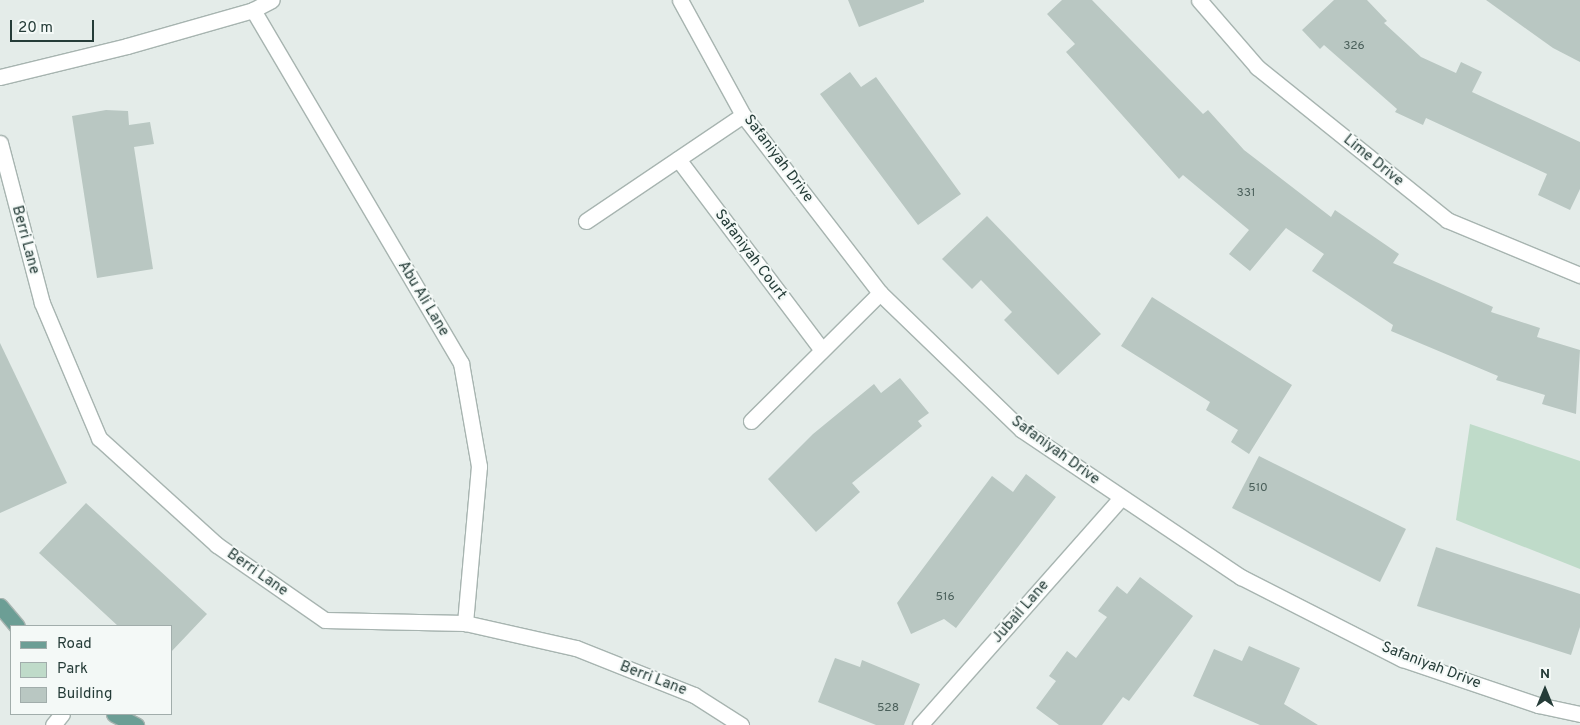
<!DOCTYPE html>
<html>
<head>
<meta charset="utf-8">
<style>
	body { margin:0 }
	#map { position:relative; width:1580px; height:725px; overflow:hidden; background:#e4ece9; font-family:Overpass,sans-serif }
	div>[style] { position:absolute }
	.green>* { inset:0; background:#bfdbc9 }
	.building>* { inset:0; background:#b9c7c2 }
	.roads { filter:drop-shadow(1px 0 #a7b4b0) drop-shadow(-1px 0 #a7b4b0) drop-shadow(0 1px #a7b4b0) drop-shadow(0 -1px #a7b4b0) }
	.minor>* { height:15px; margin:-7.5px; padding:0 7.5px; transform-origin:7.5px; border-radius:7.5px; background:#fff }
	.major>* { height:15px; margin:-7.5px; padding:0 7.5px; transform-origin:7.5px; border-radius:7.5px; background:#6c9e95 }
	span { translate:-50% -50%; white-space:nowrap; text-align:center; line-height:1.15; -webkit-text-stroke:4px #f4f9f7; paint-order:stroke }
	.number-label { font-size:12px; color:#4a5f5a }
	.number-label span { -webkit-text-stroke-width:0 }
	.street-label { font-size:15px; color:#253c38 }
	.legend { position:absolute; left:10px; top:625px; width:162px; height:90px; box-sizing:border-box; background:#f4f9f7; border:1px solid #a1adab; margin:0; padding:6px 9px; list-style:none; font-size:15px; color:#253c38 }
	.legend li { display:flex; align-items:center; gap:10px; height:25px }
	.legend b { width:25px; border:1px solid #a1adab }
	.north { position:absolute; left:1520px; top:665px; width:50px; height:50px; -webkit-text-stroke:4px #f4f9f7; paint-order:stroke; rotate:0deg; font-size:14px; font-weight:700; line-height:20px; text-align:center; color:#253c38 }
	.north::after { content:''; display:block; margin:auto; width:18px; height:22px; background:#253c38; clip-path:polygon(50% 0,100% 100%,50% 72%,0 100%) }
	.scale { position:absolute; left:10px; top:20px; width:84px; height:22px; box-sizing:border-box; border:2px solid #253c38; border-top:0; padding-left:6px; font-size:15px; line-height:18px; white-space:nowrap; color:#253c38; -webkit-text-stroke:4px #f4f9f7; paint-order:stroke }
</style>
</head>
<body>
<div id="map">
	<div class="green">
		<i style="clip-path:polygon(1470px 424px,1580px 461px,1580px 569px,1456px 520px)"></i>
	</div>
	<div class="building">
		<i style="clip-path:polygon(848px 0,924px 0,924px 2px,859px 27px)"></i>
		<i style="clip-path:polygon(1062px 0,1092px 0,1203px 114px,1208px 110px,1244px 150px,1331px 217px,1335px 210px,1399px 254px,1393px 263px,1493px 307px,1491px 312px,1540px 328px,1537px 337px,1580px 350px,1576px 414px,1542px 404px,1545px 395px,1496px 380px,1498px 376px,1391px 331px,1393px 325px,1312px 271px,1324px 254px,1286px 228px,1250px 271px,1229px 254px,1249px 230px,1183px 175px,1179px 179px,1066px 52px,1075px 44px,1047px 14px)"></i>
		<i style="clip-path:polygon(1334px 0,1367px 0,1387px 21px,1384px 23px,1421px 57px,1456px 73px,1461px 62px,1482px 72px,1472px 92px,1580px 142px,1580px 189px,1570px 210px,1538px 195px,1547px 174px,1426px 118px,1423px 125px,1395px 112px,1397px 109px,1324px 45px,1320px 49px,1302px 30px)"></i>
		<i style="clip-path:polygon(1486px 0,1580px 0,1580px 62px,1553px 48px)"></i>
		<i style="clip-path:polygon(850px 72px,861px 87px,876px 77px,961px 194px,918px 225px,820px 94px)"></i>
		<i style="clip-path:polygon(106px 110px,128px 111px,129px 125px,150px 122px,154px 144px,134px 147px,153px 269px,97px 278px,72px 116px)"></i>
		<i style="clip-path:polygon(987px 216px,1101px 334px,1058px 375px,1004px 320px,1012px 312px,981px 280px,972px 289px,942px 259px)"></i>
		<i style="clip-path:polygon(1152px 297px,1292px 385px,1249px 454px,1231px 442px,1238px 430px,1206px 410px,1210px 402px,1121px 346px)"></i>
		<i style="clip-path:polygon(0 343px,67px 483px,0 513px)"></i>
		<i style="clip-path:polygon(900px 378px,929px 413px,918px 421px,922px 426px,852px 483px,860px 492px,816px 532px,768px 479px,813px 434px,874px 384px,881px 393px)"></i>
		<i style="clip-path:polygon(1259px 456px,1406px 529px,1380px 582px,1232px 508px)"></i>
		<i style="clip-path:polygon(1026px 474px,1056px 497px,956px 628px,944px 619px,911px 634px,897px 603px,992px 476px,1013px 492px)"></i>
		<i style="clip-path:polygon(86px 503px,207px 614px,171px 652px,171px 626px,118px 626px,39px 553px)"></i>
		<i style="clip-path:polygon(1436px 547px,1580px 594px,1580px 627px,1571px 655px,1417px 606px)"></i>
		<i style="clip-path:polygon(1140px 577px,1193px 616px,1129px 701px,1123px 697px,1102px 725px,1059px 725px,1036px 708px,1056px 681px,1049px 676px,1067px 651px,1076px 658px,1107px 617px,1098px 611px,1117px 586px,1127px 594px)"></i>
		<i style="clip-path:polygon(1249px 646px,1300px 668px,1284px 704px,1318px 725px,1260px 725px,1193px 696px,1214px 649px,1242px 661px)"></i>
		<i style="clip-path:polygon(835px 658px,860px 667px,862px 660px,920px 684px,904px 725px,876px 725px,818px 702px)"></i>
	</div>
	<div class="roads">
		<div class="minor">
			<i style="left:680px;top:0;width:131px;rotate:61.3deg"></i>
			<i style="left:743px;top:115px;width:225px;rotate:52.4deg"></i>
			<i style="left:880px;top:293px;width:197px;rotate:44deg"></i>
			<i style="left:1022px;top:430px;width:264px;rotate:33.9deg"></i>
			<i style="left:1241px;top:577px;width:181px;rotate:27deg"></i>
			<i style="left:1402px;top:659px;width:144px;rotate:18.7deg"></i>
			<i style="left:1538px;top:705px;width:43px;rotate:12.1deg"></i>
			<i style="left:1199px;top:0;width:89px;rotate:49.1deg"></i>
			<i style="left:1257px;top:67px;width:244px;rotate:38.8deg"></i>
			<i style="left:1447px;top:220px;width:144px;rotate:22.5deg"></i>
			<i style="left:253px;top:10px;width:410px;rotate:59.5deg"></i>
			<i style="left:461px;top:363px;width:105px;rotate:80.1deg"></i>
			<i style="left:479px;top:466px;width:158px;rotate:95.1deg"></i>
			<i style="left:0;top:77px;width:131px;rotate:-13.7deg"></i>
			<i style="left:127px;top:46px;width:131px;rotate:-15.9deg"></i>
			<i style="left:253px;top:10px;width:21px;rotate:-28deg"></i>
			<i style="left:0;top:143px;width:165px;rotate:75.3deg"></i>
			<i style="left:42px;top:303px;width:147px;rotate:67.1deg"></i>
			<i style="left:99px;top:438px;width:159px;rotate:42.2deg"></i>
			<i style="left:217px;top:545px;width:131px;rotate:34.8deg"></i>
			<i style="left:325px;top:620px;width:140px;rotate:1.2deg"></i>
			<i style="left:465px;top:623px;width:114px;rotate:12.7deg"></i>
			<i style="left:576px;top:648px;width:127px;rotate:21.7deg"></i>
			<i style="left:694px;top:695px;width:56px;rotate:32.6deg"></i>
			<i style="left:678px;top:159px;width:239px;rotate:53deg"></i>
			<i style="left:586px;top:221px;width:189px;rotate:-34deg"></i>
			<i style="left:751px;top:421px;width:182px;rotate:-44.8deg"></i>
			<i style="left:53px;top:725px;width:14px;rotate:-51deg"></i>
			<i style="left:920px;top:725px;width:303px;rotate:-48.5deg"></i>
		</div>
		<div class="major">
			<i style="left:0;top:606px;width:26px;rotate:50deg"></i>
			<i style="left:114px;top:714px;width:25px;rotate:27deg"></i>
		</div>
	</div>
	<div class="number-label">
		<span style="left:1354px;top:47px">326</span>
		<span style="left:1246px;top:194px">331</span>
		<span style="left:1258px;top:489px">510</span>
		<span style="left:945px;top:598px">516</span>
		<span style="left:888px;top:709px">528</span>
	</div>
	<div class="street-label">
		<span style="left:778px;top:159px;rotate:53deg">Safaniyah Drive</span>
		<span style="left:1373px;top:161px;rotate:39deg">Lime Drive</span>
		<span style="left:25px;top:240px;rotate:75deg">Berri Lane</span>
		<span style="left:750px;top:255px;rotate:53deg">Safaniyah Court</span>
		<span style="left:423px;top:299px;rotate:59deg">Abu Ali Lane</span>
		<span style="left:1055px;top:451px;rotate:36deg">Safaniyah Drive</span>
		<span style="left:257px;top:573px;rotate:35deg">Berri Lane</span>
		<span style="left:1021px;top:612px;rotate:-49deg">Jubail Lane</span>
		<span style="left:1431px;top:666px;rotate:21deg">Safaniyah Drive</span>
		<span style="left:653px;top:679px;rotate:21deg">Berri Lane</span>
	</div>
	<ul class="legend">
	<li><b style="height:6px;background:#6c9e95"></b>Road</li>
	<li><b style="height:14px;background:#bfdbc9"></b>Park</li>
	<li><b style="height:14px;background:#b9c7c2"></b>Building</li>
	</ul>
	<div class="north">N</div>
	<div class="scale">20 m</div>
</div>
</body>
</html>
